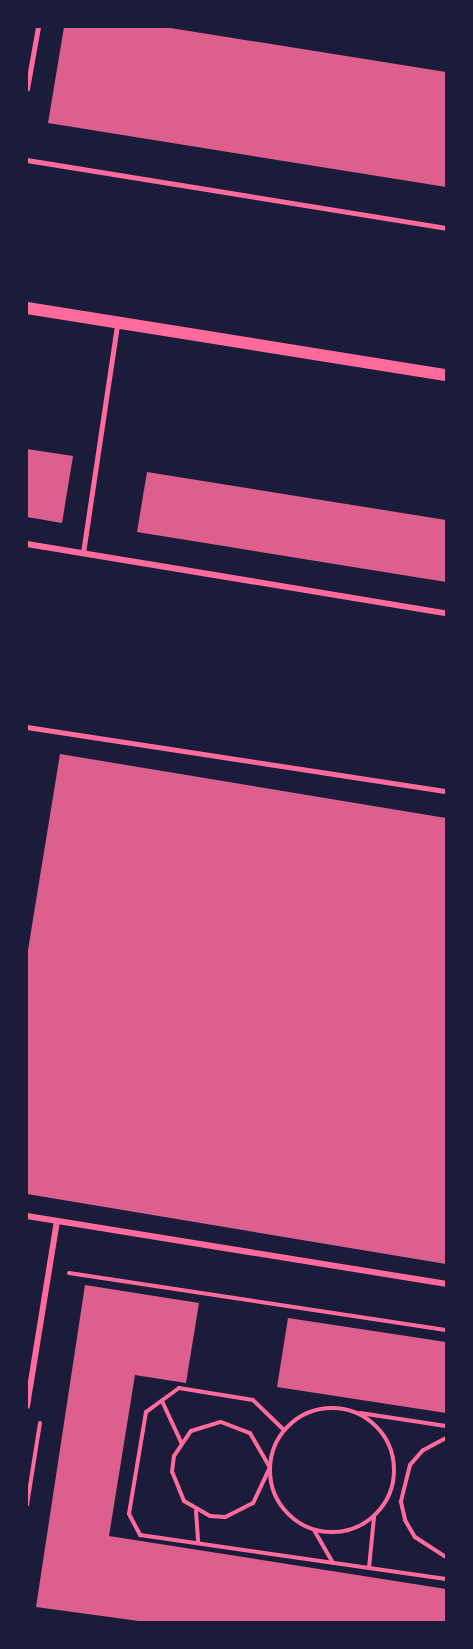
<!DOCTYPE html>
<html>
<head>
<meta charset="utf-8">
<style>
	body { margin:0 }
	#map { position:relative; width:473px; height:1649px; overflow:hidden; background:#1b1b3a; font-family:"PT Sans Narrow",sans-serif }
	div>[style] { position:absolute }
	.building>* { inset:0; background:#dd5f8e }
	.path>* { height:4px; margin:-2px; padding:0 2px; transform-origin:2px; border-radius:2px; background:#ff6b9d }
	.path>.ring { margin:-2px; padding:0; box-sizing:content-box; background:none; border:4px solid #ff6b9d; border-radius:50% }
	.service>* { height:4.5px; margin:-2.25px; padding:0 2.25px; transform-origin:2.25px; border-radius:2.25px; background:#ff6b9d }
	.minor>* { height:6px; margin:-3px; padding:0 3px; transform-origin:3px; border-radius:3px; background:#ff6b9d }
	.secondary>* { height:12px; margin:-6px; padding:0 6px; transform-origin:6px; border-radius:6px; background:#ff6b9d }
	span { translate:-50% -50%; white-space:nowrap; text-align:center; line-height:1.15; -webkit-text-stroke:4.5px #1b1b3a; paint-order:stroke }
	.frame { position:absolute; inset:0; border:28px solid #1b1b3a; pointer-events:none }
</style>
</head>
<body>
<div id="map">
	<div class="building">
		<i style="clip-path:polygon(64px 27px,164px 27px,446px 72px,446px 187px,48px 123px)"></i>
		<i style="clip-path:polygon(27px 449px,73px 456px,62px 523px,27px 517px)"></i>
		<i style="clip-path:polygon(147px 472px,446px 520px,446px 582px,137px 532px)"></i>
		<i style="clip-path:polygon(60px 754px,446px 818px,446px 1264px,27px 1194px,27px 956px)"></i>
		<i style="clip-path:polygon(85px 1285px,199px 1303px,186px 1383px,135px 1375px,109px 1536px,446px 1589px,446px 1622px,146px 1622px,36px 1607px)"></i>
		<i style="clip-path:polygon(288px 1318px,446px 1342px,446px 1413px,277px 1387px)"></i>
	</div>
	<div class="path">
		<i style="left:69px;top:1273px;width:381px;rotate:8.6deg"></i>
		<i style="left:162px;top:1401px;width:45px;rotate:65.1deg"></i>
		<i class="ring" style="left:270px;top:1408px;width:120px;height:120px"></i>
		<i style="left:360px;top:1413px;width:87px;rotate:8.6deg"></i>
		<i style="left:221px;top:1422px;width:31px;rotate:21deg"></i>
		<i style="left:250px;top:1433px;width:39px;rotate:60deg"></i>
		<i style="left:270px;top:1467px;width:40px;rotate:115deg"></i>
		<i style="left:253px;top:1503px;width:31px;rotate:153deg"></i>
		<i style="left:225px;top:1517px;width:15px;rotate:-176deg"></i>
		<i style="left:210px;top:1516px;width:30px;rotate:-150deg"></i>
		<i style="left:184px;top:1501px;width:31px;rotate:-112deg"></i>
		<i style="left:172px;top:1472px;width:16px;rotate:-83deg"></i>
		<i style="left:174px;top:1456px;width:30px;rotate:-56deg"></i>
		<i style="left:191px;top:1431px;width:31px;rotate:-17deg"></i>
		<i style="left:284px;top:1430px;width:43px;rotate:-135.9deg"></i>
		<i style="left:253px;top:1400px;width:75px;rotate:-170.8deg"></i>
		<i style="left:179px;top:1388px;width:41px;rotate:144deg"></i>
		<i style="left:146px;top:1412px;width:103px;rotate:99.5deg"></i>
		<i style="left:129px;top:1514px;width:24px;rotate:62deg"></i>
		<i style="left:140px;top:1535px;width:309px;rotate:8.2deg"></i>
		<i style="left:446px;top:1438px;width:26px;rotate:152deg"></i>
		<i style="left:423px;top:1450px;width:20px;rotate:131deg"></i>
		<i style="left:410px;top:1465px;width:38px;rotate:104deg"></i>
		<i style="left:401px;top:1502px;width:18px;rotate:77deg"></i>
		<i style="left:405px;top:1520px;width:20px;rotate:60deg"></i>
		<i style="left:415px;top:1537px;width:37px;rotate:33deg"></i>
		<i style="left:27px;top:1505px;width:83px;rotate:-81deg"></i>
		<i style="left:196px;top:1511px;width:32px;rotate:86deg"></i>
		<i style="left:314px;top:1530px;width:38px;rotate:60deg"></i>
		<i style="left:369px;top:1568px;width:51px;rotate:-84.4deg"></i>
	</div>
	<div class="service">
		<i style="left:27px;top:89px;width:63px;rotate:-79.9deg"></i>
		<i style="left:27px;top:160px;width:424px;rotate:9.2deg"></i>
		<i style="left:83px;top:553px;width:231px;rotate:-81.5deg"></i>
		<i style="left:27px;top:727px;width:424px;rotate:8.7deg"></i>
	</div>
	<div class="minor">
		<i style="left:27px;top:544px;width:425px;rotate:9.4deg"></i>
		<i style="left:27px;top:1216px;width:424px;rotate:9.2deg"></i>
		<i style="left:27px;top:1406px;width:187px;rotate:-80.8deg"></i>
	</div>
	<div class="secondary">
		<i style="left:27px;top:308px;width:424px;rotate:9.1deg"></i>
	</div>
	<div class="frame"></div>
</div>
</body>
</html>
